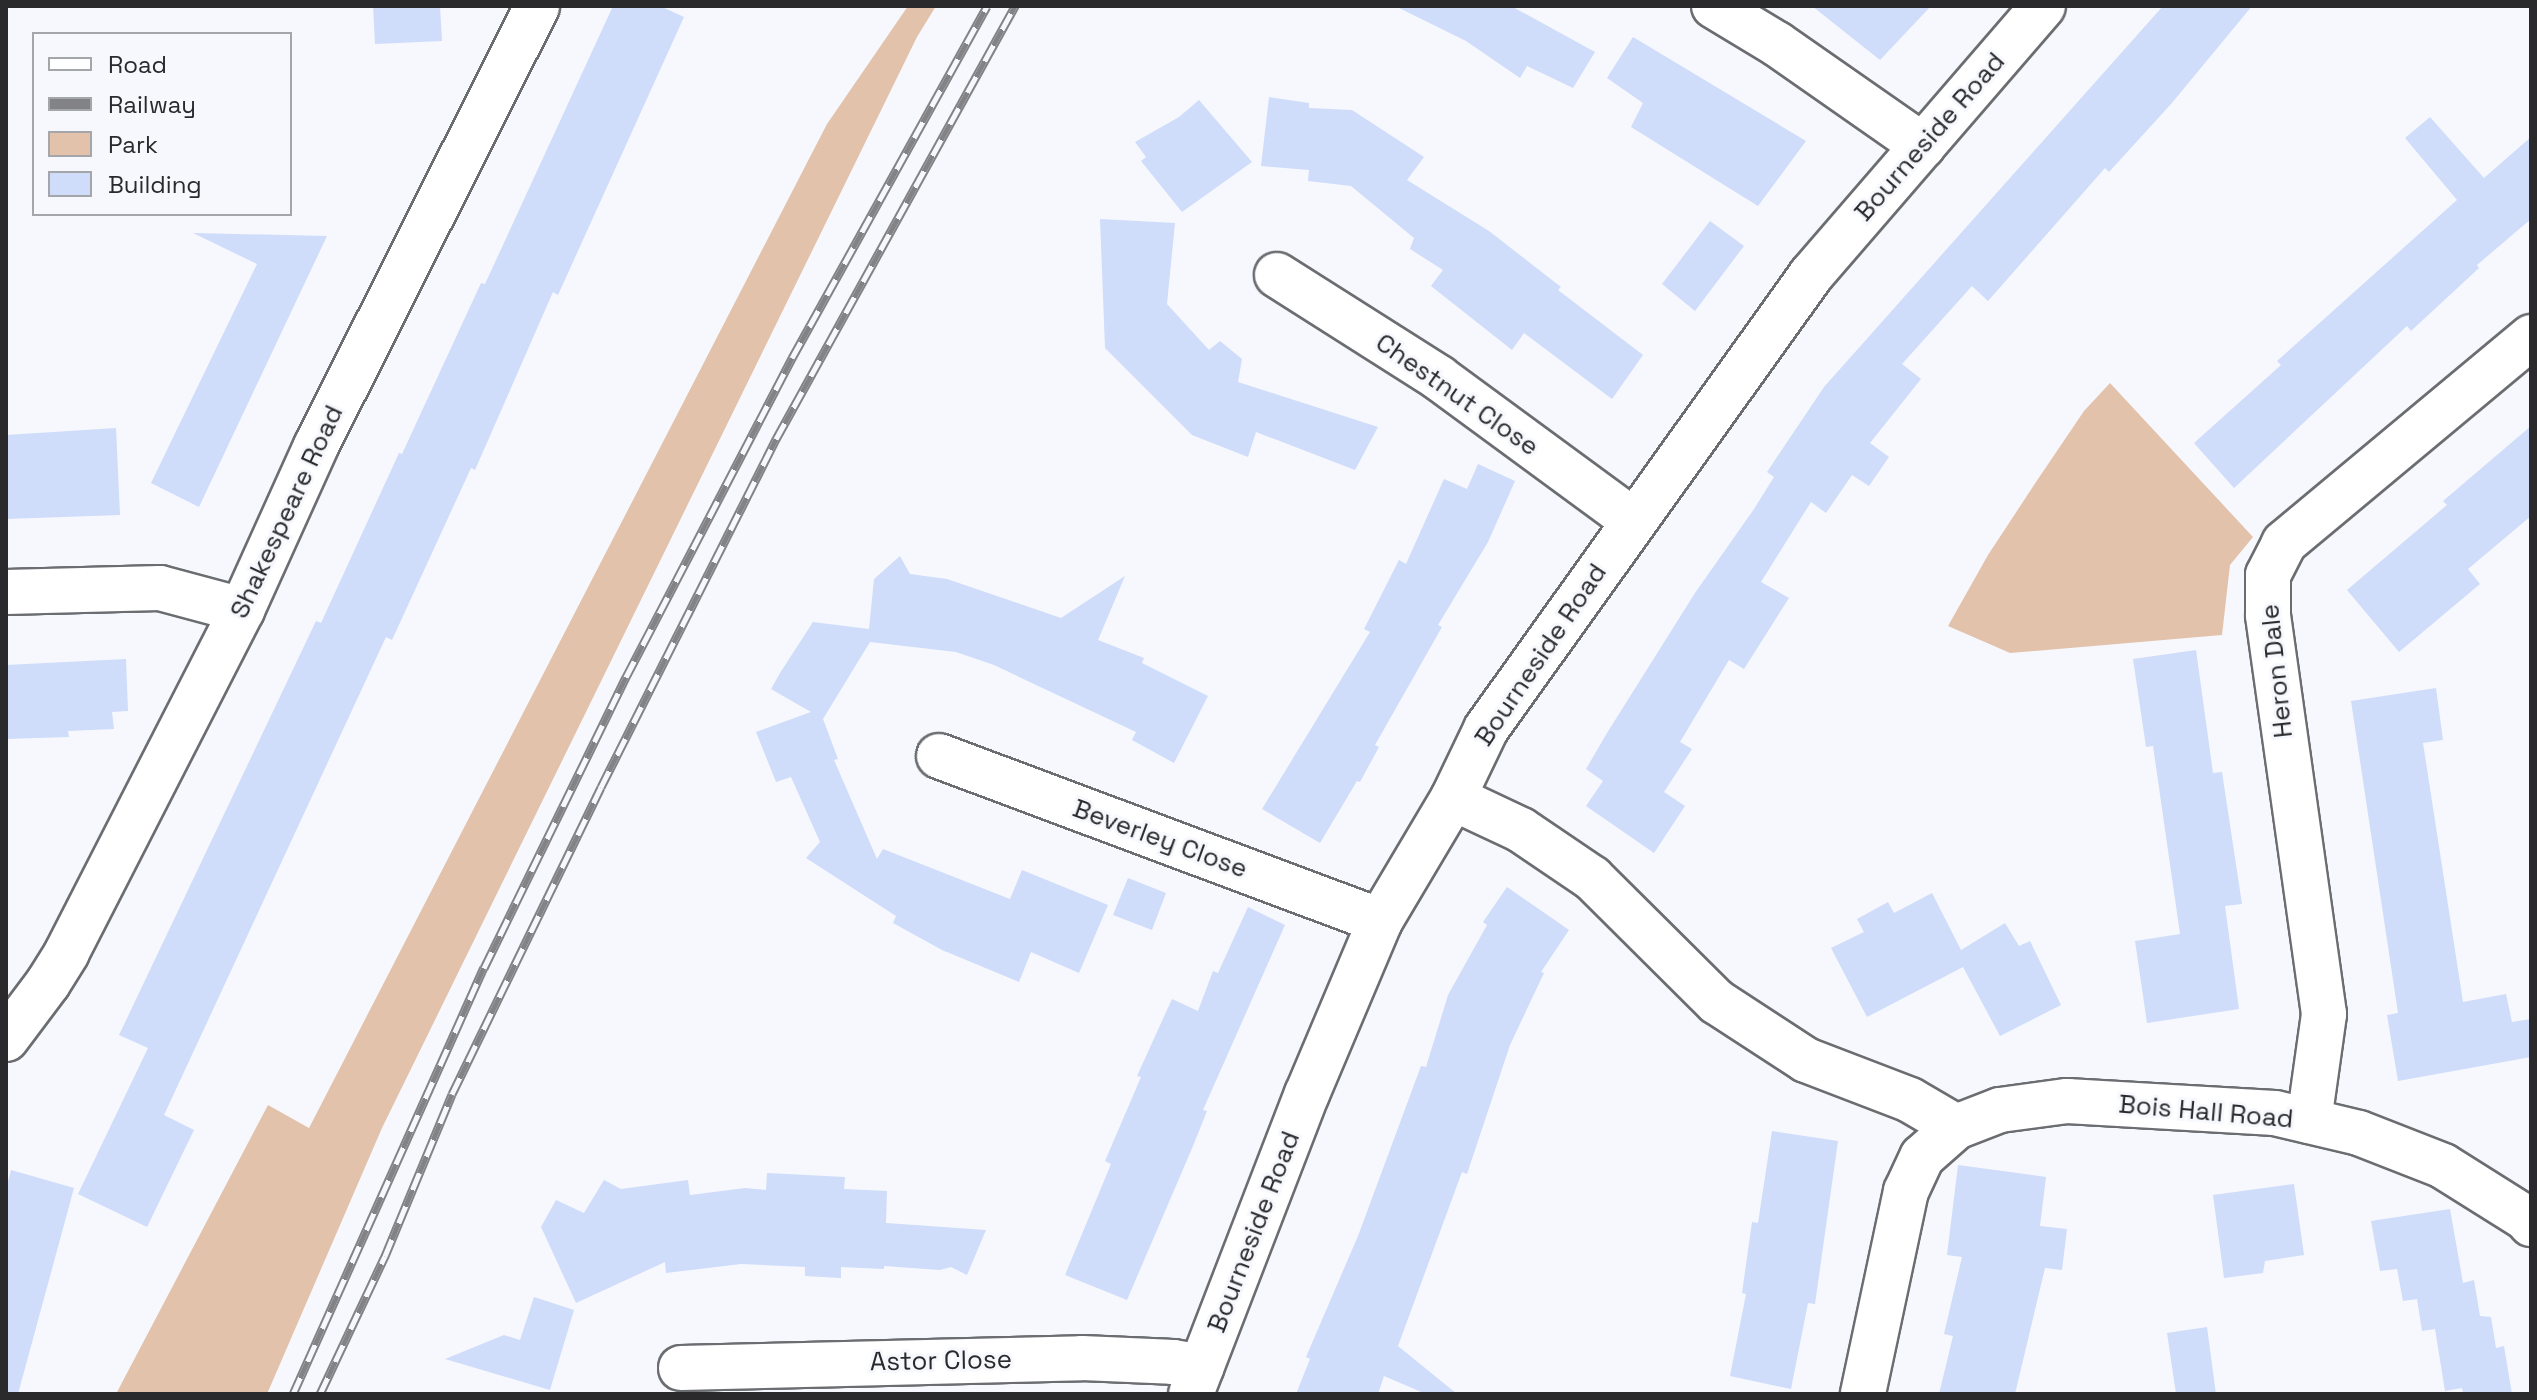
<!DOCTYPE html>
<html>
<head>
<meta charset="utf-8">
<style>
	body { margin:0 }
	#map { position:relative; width:2537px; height:1400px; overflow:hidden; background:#f6f8fd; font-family:"Space Grotesk",sans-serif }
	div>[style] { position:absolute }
	.green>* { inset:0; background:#e3c2ac }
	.building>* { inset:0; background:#cfdcfa }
	.roads { filter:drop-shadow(2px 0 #6b6d71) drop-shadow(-2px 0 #6b6d71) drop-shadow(0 2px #6b6d71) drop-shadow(0 -2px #6b6d71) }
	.minor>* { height:44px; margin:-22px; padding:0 22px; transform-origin:22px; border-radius:22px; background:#fff }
	.rail>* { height:9px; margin-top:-4.5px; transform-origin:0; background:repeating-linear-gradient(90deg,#f6f8fd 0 18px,#838387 0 36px); box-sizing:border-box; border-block:2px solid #838387 }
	span { translate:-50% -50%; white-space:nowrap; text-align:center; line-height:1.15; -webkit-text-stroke:6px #f6f8fd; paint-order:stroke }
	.street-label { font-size:26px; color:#2a2a2c }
	.frame { position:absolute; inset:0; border:8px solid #2a2a2c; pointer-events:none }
	.legend { position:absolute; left:32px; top:32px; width:260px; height:184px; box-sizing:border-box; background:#f6f8fd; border:2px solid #a4a6a9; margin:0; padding:10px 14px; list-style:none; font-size:24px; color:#2a2a2c }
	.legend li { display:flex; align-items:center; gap:16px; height:40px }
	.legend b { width:40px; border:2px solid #a4a6a9 }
</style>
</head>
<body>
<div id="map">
	<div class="green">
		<i style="clip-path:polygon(908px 6px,936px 6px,917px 37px,382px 1128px,267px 1394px,116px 1394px,268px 1105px,309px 1128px,827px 124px)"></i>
		<i style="clip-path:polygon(2110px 383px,2253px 537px,2230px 565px,2222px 635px,2010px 653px,1948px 626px,1988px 555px,2038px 479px,2084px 411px)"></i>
	</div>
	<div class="building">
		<i style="clip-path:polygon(373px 6px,440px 6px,442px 41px,375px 44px)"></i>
		<i style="clip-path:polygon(613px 6px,660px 6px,684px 17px,558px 295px,553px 292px,475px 470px,471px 468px,392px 640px,386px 637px,164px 1115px,194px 1130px,147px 1227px,78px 1194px,148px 1048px,119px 1035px,316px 621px,321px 623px,399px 453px,402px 454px,481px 283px,485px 284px)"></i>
		<i style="clip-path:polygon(1395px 6px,1511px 6px,1595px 52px,1573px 88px,1527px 66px,1520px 78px,1466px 41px)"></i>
		<i style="clip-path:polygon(1812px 6px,1931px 6px,1880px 60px)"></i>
		<i style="clip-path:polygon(2163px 6px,2252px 6px,2171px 104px,2109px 172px,2105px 168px,1988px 301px,1972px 286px,1902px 364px,1921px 379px,1870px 443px,1889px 457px,1869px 486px,1852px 475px,1826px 513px,1811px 502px,1761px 582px,1789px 598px,1744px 669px,1729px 660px,1680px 742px,1692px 749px,1664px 792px,1685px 806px,1654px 853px,1586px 806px,1603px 781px,1586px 769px,1607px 733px,1695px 593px,1754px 509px,1774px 477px,1767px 472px,1824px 387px)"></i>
		<i style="clip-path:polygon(1633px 37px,1806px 141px,1758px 206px,1631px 127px,1643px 103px,1607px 78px)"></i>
		<i style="clip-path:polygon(1269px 97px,1309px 103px,1309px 108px,1352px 110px,1424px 157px,1407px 180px,1489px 231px,1561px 287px,1558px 290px,1643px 355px,1612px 399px,1524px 333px,1512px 350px,1431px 286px,1443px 270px,1410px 249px,1414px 238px,1351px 186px,1308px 181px,1309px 170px,1261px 166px)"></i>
		<i style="clip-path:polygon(1199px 100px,1252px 162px,1182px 212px,1141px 161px,1146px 157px,1135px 142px,1179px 117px)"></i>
		<i style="clip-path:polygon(2430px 117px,2484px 178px,2531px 137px,2531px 219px,2477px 265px,2479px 268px,2411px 331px,2407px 326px,2234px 488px,2194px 443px,2281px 365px,2277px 361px,2457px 200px,2405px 138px)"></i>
		<i style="clip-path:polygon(1100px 219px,1175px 223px,1167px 304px,1209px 350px,1220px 341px,1242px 359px,1238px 382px,1378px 427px,1355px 470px,1256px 432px,1248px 457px,1192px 435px,1105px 348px)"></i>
		<i style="clip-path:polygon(1710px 221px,1744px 246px,1695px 311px,1662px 284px)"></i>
		<i style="clip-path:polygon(193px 233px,327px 236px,199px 507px,151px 483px,257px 264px)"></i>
		<i style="clip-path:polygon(2531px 426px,2531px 516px,2468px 569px,2480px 584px,2399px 652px,2347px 590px,2447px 505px,2443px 501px)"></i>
		<i style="clip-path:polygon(116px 428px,120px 515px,6px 519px,6px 435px)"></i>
		<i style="clip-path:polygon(1478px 464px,1515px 481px,1488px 542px,1438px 625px,1442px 627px,1375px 745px,1379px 747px,1360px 782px,1357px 781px,1320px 843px,1262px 809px,1370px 632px,1364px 629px,1399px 560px,1406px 564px,1444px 479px,1467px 489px)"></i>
		<i style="clip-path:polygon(900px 556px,910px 574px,947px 579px,1061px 618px,1125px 576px,1098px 640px,1144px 658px,1142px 663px,1208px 696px,1174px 763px,1132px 740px,1136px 732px,994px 665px,956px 652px,870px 642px,823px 719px,838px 759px,834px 760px,877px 859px,883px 849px,1010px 899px,1022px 870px,1108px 905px,1079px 973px,1031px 952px,1019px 982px,942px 950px,893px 923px,896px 916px,806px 858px,820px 842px,791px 777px,776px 782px,756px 732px,811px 712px,771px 689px,780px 673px,813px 622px,869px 629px,874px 579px)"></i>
		<i style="clip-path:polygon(2196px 650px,2213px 773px,2222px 772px,2242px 904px,2225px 906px,2239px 1009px,2147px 1023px,2135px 941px,2180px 934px,2153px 746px,2146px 747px,2133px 659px)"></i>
		<i style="clip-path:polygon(126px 659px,128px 711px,112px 712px,114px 729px,68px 731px,69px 737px,6px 739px,6px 665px)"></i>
		<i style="clip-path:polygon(2436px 688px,2443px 740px,2423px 743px,2463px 1002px,2506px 994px,2512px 1022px,2531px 1019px,2531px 1057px,2398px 1081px,2387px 1015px,2398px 1013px,2351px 701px)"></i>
		<i style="clip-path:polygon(1128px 878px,1166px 893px,1152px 930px,1113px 915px)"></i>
		<i style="clip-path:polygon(1507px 887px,1569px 930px,1541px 972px,1544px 973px,1510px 1045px,1467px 1174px,1462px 1172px,1398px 1346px,1457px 1394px,1426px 1394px,1384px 1376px,1378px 1394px,1296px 1394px,1310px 1359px,1306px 1357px,1358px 1236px,1421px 1066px,1426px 1067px,1448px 995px,1487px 925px,1483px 922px)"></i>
		<i style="clip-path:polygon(1932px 893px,1961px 950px,2005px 923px,2019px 946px,2030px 941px,2061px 1005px,2000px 1036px,1963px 967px,1867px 1017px,1831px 948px,1864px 932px,1857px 919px,1888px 902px,1894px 913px)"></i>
		<i style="clip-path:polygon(1248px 907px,1285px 925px,1203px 1110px,1207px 1111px,1193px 1146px,1127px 1300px,1065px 1275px,1111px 1164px,1105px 1161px,1141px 1077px,1137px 1076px,1172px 999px,1198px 1011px,1213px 971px,1218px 973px)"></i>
		<i style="clip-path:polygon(1772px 1131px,1838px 1141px,1815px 1304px,1808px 1303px,1791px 1389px,1730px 1376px,1746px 1294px,1742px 1293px,1752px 1222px,1758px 1223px)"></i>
		<i style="clip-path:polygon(1958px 1165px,2046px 1177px,2040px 1226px,2067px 1229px,2062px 1270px,2045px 1268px,2015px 1394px,1939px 1394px,1953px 1336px,1944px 1334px,1962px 1257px,1947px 1255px)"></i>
		<i style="clip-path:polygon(11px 1170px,74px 1188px,18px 1394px,6px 1394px,6px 1189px)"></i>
		<i style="clip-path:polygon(767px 1173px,845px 1177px,844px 1189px,887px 1191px,886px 1223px,986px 1230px,967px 1275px,951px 1267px,940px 1270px,884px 1266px,884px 1269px,841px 1267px,841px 1278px,805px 1276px,805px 1267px,741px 1264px,666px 1273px,665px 1262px,576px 1303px,541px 1227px,556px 1200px,584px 1213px,604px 1180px,621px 1189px,688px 1180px,690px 1195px,745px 1188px,766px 1190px)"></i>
		<i style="clip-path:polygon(2294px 1184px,2304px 1255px,2265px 1261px,2263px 1273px,2224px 1278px,2213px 1195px)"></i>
		<i style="clip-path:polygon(2450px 1209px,2463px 1283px,2474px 1280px,2480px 1316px,2491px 1317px,2496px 1348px,2504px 1346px,2512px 1394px,2463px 1394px,2462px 1388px,2445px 1391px,2435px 1329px,2422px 1331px,2417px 1299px,2403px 1301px,2397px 1269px,2380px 1271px,2371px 1221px)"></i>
		<i style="clip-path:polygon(534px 1297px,574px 1310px,550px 1390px,445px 1359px,504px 1335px,520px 1340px)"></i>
		<i style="clip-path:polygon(2207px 1327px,2216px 1394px,2176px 1394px,2167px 1333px)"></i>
	</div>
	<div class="roads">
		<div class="minor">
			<i style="left:1714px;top:6px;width:74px;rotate:31.1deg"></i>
			<i style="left:1777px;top:44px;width:178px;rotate:34.9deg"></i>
			<i style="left:1277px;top:275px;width:192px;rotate:32.4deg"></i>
			<i style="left:1439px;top:378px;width:242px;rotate:36.3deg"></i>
			<i style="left:6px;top:592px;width:154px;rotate:-1.5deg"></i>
			<i style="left:160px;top:588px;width:85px;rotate:15deg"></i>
			<i style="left:939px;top:756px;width:471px;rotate:20.5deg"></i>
			<i style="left:1453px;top:798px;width:75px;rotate:25.2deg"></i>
			<i style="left:1521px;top:830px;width:86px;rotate:34.1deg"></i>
			<i style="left:1592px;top:878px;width:176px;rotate:44.8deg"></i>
			<i style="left:1717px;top:1002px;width:106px;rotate:33.1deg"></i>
			<i style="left:1806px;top:1060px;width:111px;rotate:21deg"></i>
			<i style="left:1910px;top:1100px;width:53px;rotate:30.4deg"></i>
			<i style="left:1956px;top:1127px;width:45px;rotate:138.6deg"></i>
			<i style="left:1922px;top:1157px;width:38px;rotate:115deg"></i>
			<i style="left:1906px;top:1191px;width:208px;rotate:102deg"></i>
			<i style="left:6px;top:1039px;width:70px;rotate:-53.1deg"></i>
			<i style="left:48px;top:983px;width:36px;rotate:-58deg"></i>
			<i style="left:67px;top:952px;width:384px;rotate:-62.9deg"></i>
			<i style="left:242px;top:610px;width:180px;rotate:-65.7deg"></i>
			<i style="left:316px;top:446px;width:492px;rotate:-63.3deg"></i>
			<i style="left:2309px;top:1121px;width:108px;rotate:-82deg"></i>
			<i style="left:2324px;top:1014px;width:403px;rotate:-98deg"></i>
			<i style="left:2268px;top:615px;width:40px;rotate:-90deg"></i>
			<i style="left:2268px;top:575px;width:36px;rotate:-63deg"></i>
			<i style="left:2284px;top:543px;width:322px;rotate:-39.8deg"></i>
			<i style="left:1956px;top:1127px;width:47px;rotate:-21.1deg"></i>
			<i style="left:2000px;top:1110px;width:68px;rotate:-7.7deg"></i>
			<i style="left:2067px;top:1101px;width:208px;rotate:3.3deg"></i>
			<i style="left:2275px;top:1113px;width:86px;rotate:13.4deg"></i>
			<i style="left:2359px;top:1133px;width:90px;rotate:21.4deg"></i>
			<i style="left:2443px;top:1166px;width:98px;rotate:32.1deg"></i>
			<i style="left:2526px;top:1218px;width:8px;rotate:50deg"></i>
			<i style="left:681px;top:1368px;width:401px;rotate:-1.4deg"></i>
			<i style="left:1082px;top:1358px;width:91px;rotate:2.5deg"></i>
			<i style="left:1173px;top:1362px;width:29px;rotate:10deg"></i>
			<i style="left:1191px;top:1394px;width:322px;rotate:-68.9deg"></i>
			<i style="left:1307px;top:1094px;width:188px;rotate:-67.1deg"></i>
			<i style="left:1380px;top:921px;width:143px;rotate:-59.3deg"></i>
			<i style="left:1453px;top:798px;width:76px;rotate:-64.4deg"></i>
			<i style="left:1486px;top:729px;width:558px;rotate:-54.4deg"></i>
			<i style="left:1811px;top:275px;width:355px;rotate:-49.2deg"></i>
		</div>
	</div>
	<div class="rail">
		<i style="left:293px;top:1394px;width:467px;rotate:-65.9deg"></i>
		<i style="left:484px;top:968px;width:324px;rotate:-64deg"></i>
		<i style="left:626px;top:677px;width:360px;rotate:-62.5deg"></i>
		<i style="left:792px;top:358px;width:402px;rotate:-61deg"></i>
		<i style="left:320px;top:1394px;width:153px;rotate:-64.8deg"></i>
		<i style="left:385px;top:1256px;width:175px;rotate:-67.5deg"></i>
		<i style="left:452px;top:1094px;width:341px;rotate:-64.1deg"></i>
		<i style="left:601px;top:787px;width:390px;rotate:-63.3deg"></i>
		<i style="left:776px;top:439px;width:495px;rotate:-61.1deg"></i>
	</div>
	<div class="street-label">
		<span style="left:1930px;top:137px;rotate:-49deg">Bourneside Road</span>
		<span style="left:1457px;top:395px;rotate:35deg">Chestnut Close</span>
		<span style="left:287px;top:512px;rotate:-65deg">Shakespeare Road</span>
		<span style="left:1541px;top:655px;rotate:-56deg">Bourneside Road</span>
		<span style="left:2277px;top:671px;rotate:-96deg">Heron Dale</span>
		<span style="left:1160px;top:839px;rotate:20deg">Beverley Close</span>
		<span style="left:2206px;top:1112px;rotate:5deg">Bois Hall Road</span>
		<span style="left:1254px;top:1232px;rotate:-69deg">Bourneside Road</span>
		<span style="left:941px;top:1361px;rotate:-1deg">Astor Close</span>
	</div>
	<div class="frame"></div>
	<ul class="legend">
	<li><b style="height:10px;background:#fff"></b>Road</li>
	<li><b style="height:10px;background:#838387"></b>Railway</li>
	<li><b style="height:22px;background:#e3c2ac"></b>Park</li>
	<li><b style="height:22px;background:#cfdcfa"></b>Building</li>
	</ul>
</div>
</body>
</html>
